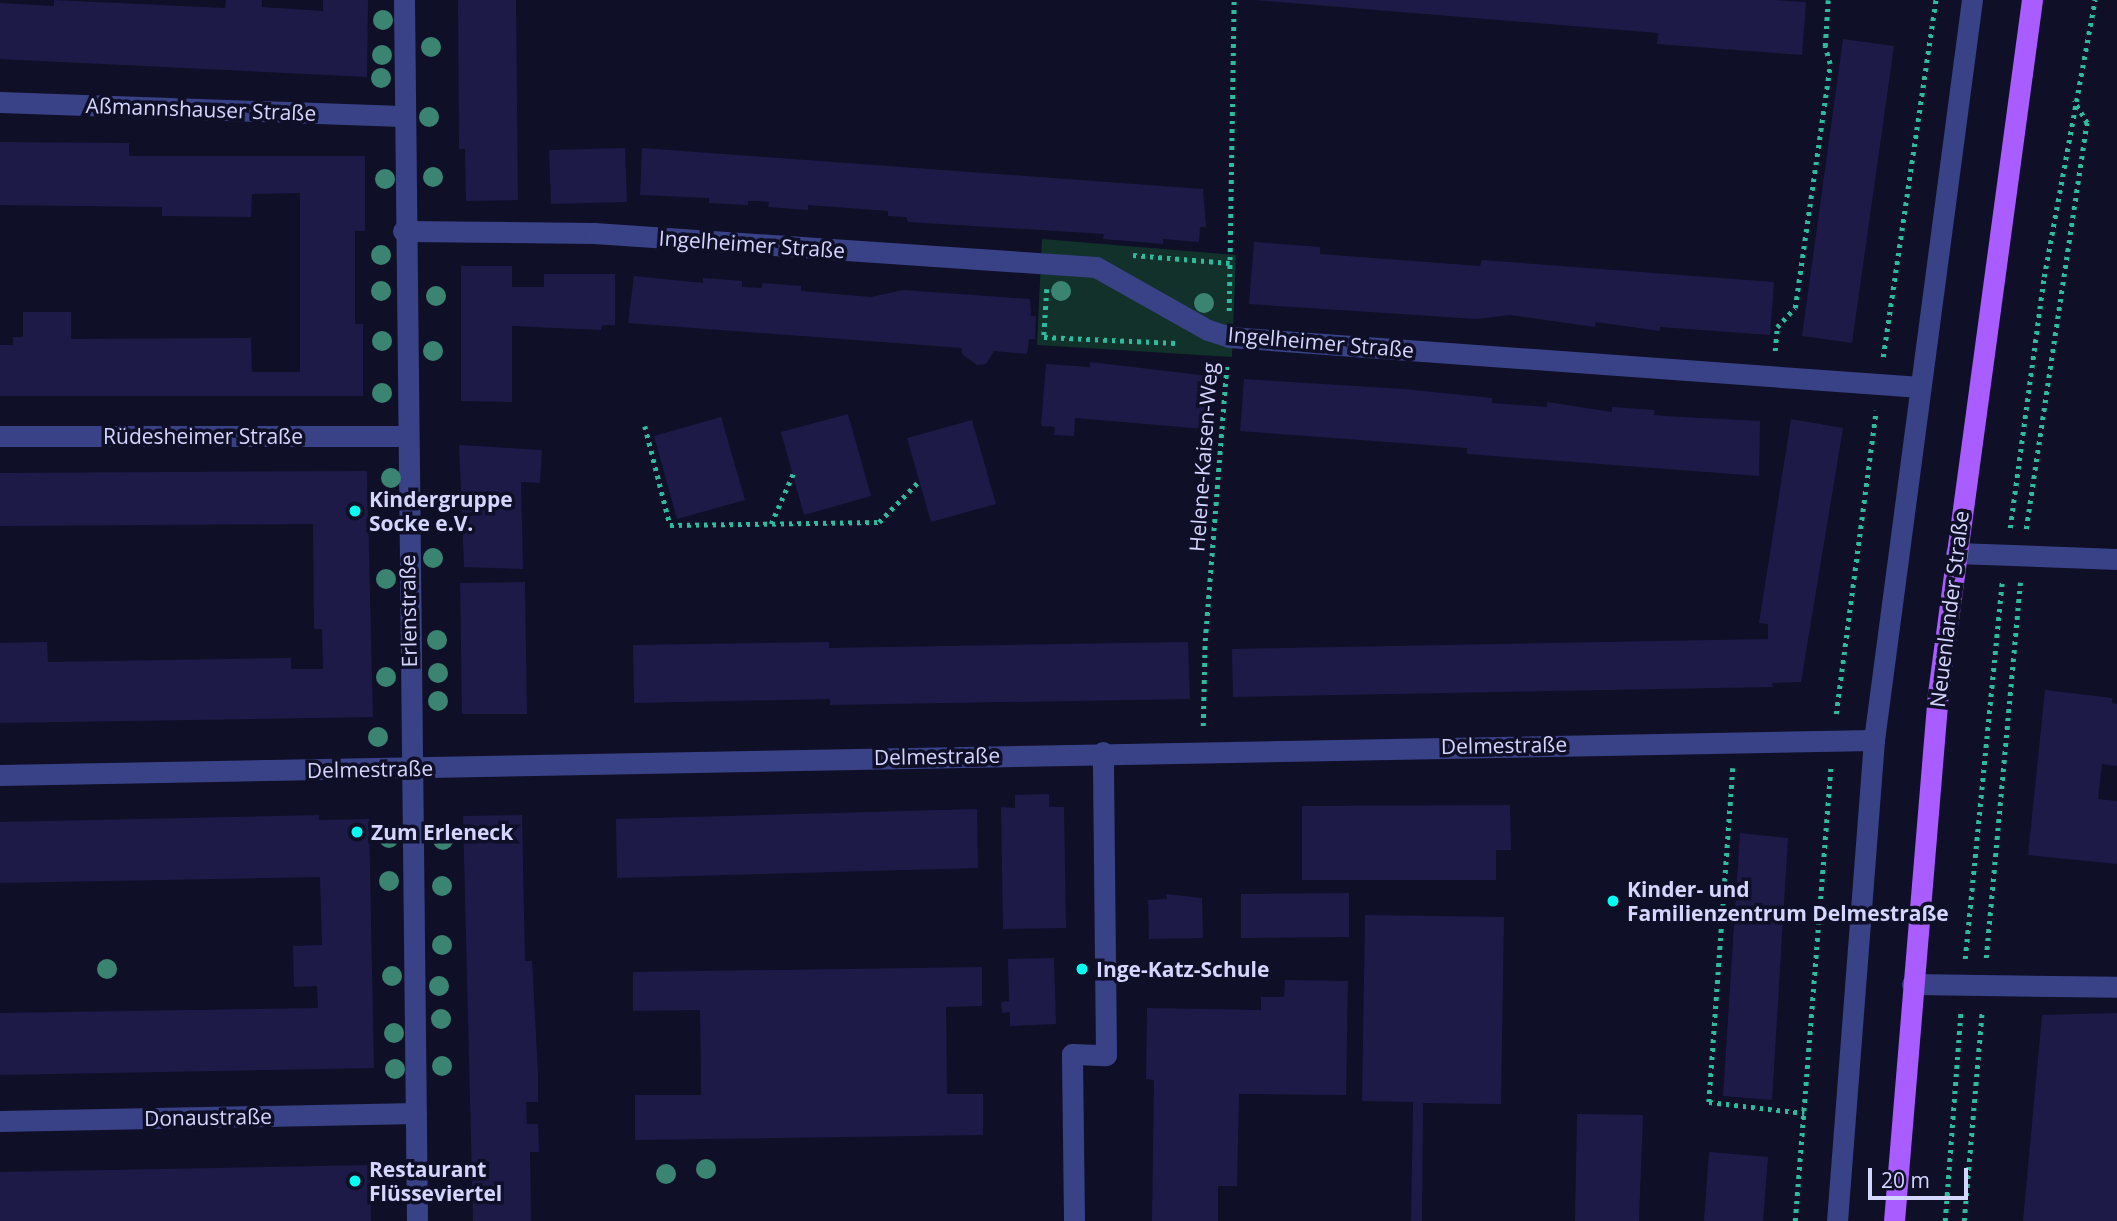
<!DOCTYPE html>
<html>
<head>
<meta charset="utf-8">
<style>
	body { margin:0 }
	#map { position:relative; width:2117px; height:1221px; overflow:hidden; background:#0f0f27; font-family:"Open Sans",sans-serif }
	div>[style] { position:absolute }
	.green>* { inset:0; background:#12312b }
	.building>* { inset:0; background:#1d1a48 }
	.path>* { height:4.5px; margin-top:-2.25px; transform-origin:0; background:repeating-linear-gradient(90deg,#2cbb9d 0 3.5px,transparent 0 8.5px) }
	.minor>* { height:21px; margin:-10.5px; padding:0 10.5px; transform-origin:10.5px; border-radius:10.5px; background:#394187 }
	.major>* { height:21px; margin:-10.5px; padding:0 10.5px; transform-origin:10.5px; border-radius:10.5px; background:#a95cff }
	.trees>* { width:20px; height:20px; margin:-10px; border-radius:50%; background:#3a8471 }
	.dots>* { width:19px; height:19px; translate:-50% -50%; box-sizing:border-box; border:4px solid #0f0f27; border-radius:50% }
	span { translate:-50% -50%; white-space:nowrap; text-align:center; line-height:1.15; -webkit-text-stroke:7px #0f0f27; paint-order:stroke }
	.street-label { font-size:21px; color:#d5d6ff }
	.poi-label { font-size:21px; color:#d5d6ff; font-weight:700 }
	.left { translate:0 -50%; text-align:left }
	.scale { position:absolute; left:1868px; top:1168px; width:100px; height:32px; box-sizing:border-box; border:4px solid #d5d6ff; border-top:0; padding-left:9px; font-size:21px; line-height:24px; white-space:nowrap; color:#d5d6ff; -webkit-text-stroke:5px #0f0f27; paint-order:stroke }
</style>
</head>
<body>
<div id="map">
	<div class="green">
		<i style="clip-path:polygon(1042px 239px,1236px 255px,1232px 357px,1037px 345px)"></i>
	</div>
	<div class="building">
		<i style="clip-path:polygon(54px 0,225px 8px,226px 0,262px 0,262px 7px,323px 11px,323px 0,368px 0,367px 77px,0 59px,0 3px,54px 6px)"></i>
		<i style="clip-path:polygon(458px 0,516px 0,518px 200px,466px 201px,465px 149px,459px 149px)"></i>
		<i style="clip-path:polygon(1255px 0,1774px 0,1806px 2px,1802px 55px,1657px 44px,1658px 33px)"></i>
		<i style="clip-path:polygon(1843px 39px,1894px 46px,1852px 343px,1802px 336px)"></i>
		<i style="clip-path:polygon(0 142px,129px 143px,129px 156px,365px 156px,365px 231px,355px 231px,355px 324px,363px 324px,363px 396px,0 396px,0 345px,13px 345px,13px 337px,23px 337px,23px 312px,71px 312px,71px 339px,251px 338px,252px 372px,300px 372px,300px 193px,252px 194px,251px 217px,162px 216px,162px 207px,0 205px)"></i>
		<i style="clip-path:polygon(625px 148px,627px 202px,551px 204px,549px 150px)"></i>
		<i style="clip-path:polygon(642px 148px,1203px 189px,1206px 227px,1200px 227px,1199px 242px,1163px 239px,1163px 244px,1103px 239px,1104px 234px,908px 222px,906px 217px,888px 216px,888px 211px,808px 205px,808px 210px,768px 207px,769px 202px,759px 201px,748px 201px,748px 205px,709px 203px,709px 198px,640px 195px)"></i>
		<i style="clip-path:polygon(1254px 242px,1320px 247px,1320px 254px,1480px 266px,1482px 260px,1774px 282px,1770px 335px,1660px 327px,1660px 331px,1596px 322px,1595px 327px,1510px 315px,1477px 319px,1249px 304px)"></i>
		<i style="clip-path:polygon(461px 266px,512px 266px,512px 287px,544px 287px,544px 274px,615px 274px,615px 325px,602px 325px,601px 330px,512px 326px,512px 402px,461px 401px)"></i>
		<i style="clip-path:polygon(634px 276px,703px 283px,703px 278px,742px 281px,742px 287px,762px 288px,762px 283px,801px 286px,801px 291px,871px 297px,903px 290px,1030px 299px,1031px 316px,1036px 316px,1035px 339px,1029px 339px,1027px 354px,994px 351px,986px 364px,977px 365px,962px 354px,962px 348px,628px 323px)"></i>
		<i style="clip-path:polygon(1090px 362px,1209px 376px,1205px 429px,1075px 418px,1074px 436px,1054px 435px,1055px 427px,1041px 426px,1046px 364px,1090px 367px)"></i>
		<i style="clip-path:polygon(1244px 379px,1404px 389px,1492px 398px,1492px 403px,1547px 407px,1547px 402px,1612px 412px,1612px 407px,1654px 410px,1654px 415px,1665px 416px,1760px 421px,1759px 476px,1467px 454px,1467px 448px,1240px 431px)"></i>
		<i style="clip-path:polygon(848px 414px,871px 496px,804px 515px,781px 432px)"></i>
		<i style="clip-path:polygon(721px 417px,745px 500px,677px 519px,654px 436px)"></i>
		<i style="clip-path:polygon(1791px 419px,1843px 428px,1801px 682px,1772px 683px,1773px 687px,1233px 697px,1232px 649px,1768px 639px,1768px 624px,1759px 623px)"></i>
		<i style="clip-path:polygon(972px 420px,996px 504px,931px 522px,907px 438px)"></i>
		<i style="clip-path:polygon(459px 445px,542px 450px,540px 483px,521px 482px,523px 569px,464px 567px)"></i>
		<i style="clip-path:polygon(367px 471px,373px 717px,0 723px,0 643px,47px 642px,48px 662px,291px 658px,291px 669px,323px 669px,322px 629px,314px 629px,313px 524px,0 526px,0 473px)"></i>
		<i style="clip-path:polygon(525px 582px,527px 714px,462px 714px,460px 583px)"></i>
		<i style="clip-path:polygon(829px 642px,829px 648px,1188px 642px,1190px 699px,830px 705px,830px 699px,634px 703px,633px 645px)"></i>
		<i style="clip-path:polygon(2045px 690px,2112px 698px,2112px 703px,2117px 704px,2117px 766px,2102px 764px,2098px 799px,2117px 801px,2117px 864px,2028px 855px)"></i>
		<i style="clip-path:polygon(1049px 794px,1049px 807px,1064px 807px,1066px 928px,1003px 929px,1001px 807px,1015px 808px,1015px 795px)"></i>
		<i style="clip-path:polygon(1510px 805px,1511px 850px,1496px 850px,1496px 880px,1302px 880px,1302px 806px)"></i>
		<i style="clip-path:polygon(977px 809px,978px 868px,617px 878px,616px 819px)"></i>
		<i style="clip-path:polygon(319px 815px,319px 820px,369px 819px,374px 1068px,0 1075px,0 1013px,318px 1008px,317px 986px,294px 987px,293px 946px,322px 945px,320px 877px,0 883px,0 822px)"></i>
		<i style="clip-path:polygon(522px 815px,525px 961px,532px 961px,538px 1072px,538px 1102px,526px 1102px,527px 1124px,538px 1124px,539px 1152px,530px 1152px,531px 1221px,473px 1221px,463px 816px)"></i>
		<i style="clip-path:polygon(1740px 833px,1788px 838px,1772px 1100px,1723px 1096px)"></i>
		<i style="clip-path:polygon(1349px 893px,1349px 937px,1241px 938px,1241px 894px)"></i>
		<i style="clip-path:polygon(1166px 894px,1202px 898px,1203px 938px,1149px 939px,1148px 900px,1167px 899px)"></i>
		<i style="clip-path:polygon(1365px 915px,1504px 917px,1501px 1104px,1423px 1103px,1422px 1221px,1411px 1221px,1413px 1102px,1362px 1101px)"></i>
		<i style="clip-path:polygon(1054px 958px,1056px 1024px,1010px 1026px,1010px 1012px,1002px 1013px,1001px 1002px,1009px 1001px,1008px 959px)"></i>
		<i style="clip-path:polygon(982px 967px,982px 1006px,946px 1007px,947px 1094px,983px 1094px,983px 1135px,635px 1140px,635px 1095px,701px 1095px,700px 1010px,633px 1011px,633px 972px)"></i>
		<i style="clip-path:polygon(1285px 980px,1348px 981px,1346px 1095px,1239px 1094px,1237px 1186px,1218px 1186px,1218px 1221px,1152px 1221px,1154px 1080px,1146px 1079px,1147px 1008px,1261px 1010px,1261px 997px,1284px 997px)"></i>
		<i style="clip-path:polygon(2117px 1013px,2117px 1221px,2023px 1221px,2042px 1015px)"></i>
		<i style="clip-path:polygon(1577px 1114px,1643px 1115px,1639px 1221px,1575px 1221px)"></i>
		<i style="clip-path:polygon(1709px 1152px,1768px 1157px,1763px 1221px,1704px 1221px)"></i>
		<i style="clip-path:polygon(370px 1165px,371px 1221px,0 1221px,0 1172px)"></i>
	</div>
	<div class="path">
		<i style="left:1133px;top:255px;width:97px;rotate:4.7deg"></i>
		<i style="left:1047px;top:289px;width:48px;rotate:93.6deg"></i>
		<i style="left:1044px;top:337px;width:132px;rotate:2.6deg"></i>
		<i style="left:1229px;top:311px;width:311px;rotate:-89.1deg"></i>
		<i style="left:1775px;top:351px;width:24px;rotate:-85deg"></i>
		<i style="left:1777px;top:327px;width:26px;rotate:-47deg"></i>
		<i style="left:1795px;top:308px;width:246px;rotate:-81.8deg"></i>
		<i style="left:1830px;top:64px;width:19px;rotate:-106deg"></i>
		<i style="left:1825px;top:46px;width:46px;rotate:-86.3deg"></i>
		<i style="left:1883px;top:357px;width:361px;rotate:-81.6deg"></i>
		<i style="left:645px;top:426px;width:102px;rotate:75.8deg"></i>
		<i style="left:670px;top:525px;width:209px;rotate:-0.8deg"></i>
		<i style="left:879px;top:522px;width:57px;rotate:-45.7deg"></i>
		<i style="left:771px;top:524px;width:55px;rotate:-66.3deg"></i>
		<i style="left:2010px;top:528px;width:253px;rotate:-82.3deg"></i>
		<i style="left:2044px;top:277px;width:282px;rotate:-79.6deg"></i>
		<i style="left:2026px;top:529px;width:411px;rotate:-81.5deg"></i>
		<i style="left:2087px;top:123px;width:26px;rotate:-121deg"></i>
		<i style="left:1836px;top:714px;width:306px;rotate:-82.5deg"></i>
		<i style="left:1203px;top:726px;width:85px;rotate:-88.7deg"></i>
		<i style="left:1205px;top:641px;width:280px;rotate:-85.5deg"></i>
		<i style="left:1733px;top:768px;width:335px;rotate:94.1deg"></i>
		<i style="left:1709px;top:1102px;width:96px;rotate:6.6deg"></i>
		<i style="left:1986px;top:958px;width:377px;rotate:-84.8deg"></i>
		<i style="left:1965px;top:959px;width:380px;rotate:-84.4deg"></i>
		<i style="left:1795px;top:1221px;width:454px;rotate:-85.5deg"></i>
		<i style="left:1945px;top:1221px;width:212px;rotate:-85.7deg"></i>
		<i style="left:1964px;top:1221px;width:210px;rotate:-85.1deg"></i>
	</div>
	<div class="minor">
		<i style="left:404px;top:0;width:1221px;rotate:89.39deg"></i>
		<i style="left:0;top:102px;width:402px;rotate:2deg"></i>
		<i style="left:403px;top:231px;width:191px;rotate:0.6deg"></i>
		<i style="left:594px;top:233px;width:503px;rotate:3.87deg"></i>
		<i style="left:1096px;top:267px;width:129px;rotate:29.4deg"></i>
		<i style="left:1208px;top:330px;width:22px;rotate:18deg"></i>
		<i style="left:1229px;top:337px;width:693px;rotate:4.14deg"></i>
		<i style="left:0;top:436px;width:406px"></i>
		<i style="left:1956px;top:553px;width:161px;rotate:2.1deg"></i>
		<i style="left:0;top:775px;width:1874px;rotate:-1.07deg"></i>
		<i style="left:1912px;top:984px;width:205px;rotate:0.8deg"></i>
		<i style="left:0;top:1121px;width:416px;rotate:-1.1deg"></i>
		<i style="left:1074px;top:1221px;width:167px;rotate:-90.7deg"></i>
		<i style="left:1072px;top:1054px;width:34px;rotate:2deg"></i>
		<i style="left:1106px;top:1055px;width:303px;rotate:-90.6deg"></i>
		<i style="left:1837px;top:1221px;width:482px;rotate:-85.6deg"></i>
		<i style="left:1874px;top:740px;width:746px;rotate:-82.46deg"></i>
	</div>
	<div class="major">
		<i style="left:1894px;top:1221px;width:530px;rotate:-85.24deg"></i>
		<i style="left:1938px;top:693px;width:699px;rotate:-82.28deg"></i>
	</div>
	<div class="trees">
		<i style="left:383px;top:20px"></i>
		<i style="left:431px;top:47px"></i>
		<i style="left:382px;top:55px"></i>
		<i style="left:381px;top:78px"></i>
		<i style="left:429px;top:117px"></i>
		<i style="left:433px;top:177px"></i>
		<i style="left:385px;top:179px"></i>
		<i style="left:381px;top:255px"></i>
		<i style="left:381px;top:291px"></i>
		<i style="left:1061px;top:291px"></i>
		<i style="left:436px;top:296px"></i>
		<i style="left:1204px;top:303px"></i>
		<i style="left:382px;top:341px"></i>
		<i style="left:433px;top:351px"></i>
		<i style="left:382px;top:393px"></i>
		<i style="left:391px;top:478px"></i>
		<i style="left:433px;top:558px"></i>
		<i style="left:386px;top:579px"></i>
		<i style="left:437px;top:640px"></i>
		<i style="left:438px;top:673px"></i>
		<i style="left:386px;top:677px"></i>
		<i style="left:438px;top:701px"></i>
		<i style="left:378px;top:737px"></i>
		<i style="left:389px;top:838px"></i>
		<i style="left:443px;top:840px"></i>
		<i style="left:389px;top:881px"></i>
		<i style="left:442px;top:886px"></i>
		<i style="left:442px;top:945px"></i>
		<i style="left:107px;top:969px"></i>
		<i style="left:392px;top:976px"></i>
		<i style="left:439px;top:986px"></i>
		<i style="left:441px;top:1019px"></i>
		<i style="left:394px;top:1033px"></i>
		<i style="left:442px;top:1066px"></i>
		<i style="left:395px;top:1069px"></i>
		<i style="left:706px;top:1169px"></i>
		<i style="left:666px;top:1174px"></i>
	</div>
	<div class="dots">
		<i style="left:355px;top:511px;background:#01fff2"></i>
		<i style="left:357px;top:832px;background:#01fff2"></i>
		<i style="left:1613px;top:901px;background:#01fff2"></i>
		<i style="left:1082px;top:969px;background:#01fff2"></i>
		<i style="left:355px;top:1181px;background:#01fff2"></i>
	</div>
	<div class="street-label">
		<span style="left:201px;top:109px;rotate:2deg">Aßmannshauser Straße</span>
		<span style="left:752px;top:244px;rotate:4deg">Ingelheimer Straße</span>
		<span style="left:1321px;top:342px;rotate:5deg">Ingelheimer Straße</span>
		<span style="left:203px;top:436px">Rüdesheimer Straße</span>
		<span style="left:1203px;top:457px;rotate:-86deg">Helene-Kaisen-Weg</span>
		<span style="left:1949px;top:609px;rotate:-83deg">Neuenlander Straße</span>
		<span style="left:408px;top:611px;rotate:-91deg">Erlenstraße</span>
		<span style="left:1504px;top:745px;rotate:-1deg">Delmestraße</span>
		<span style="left:937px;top:756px;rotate:-1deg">Delmestraße</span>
		<span style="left:370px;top:769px;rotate:-1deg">Delmestraße</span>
		<span style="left:208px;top:1117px;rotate:-1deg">Donaustraße</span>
	</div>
	<div class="poi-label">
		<span class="left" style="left:369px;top:511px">Kindergruppe<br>Socke e.V.</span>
		<span class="left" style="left:371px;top:832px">Zum Erleneck</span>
		<span class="left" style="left:1627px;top:901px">Kinder- und<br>Familienzentrum Delmestraße</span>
		<span class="left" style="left:1096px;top:969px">Inge-Katz-Schule</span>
		<span class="left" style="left:369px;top:1181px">Restaurant<br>Flüsseviertel</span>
	</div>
	<div class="scale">20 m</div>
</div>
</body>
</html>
